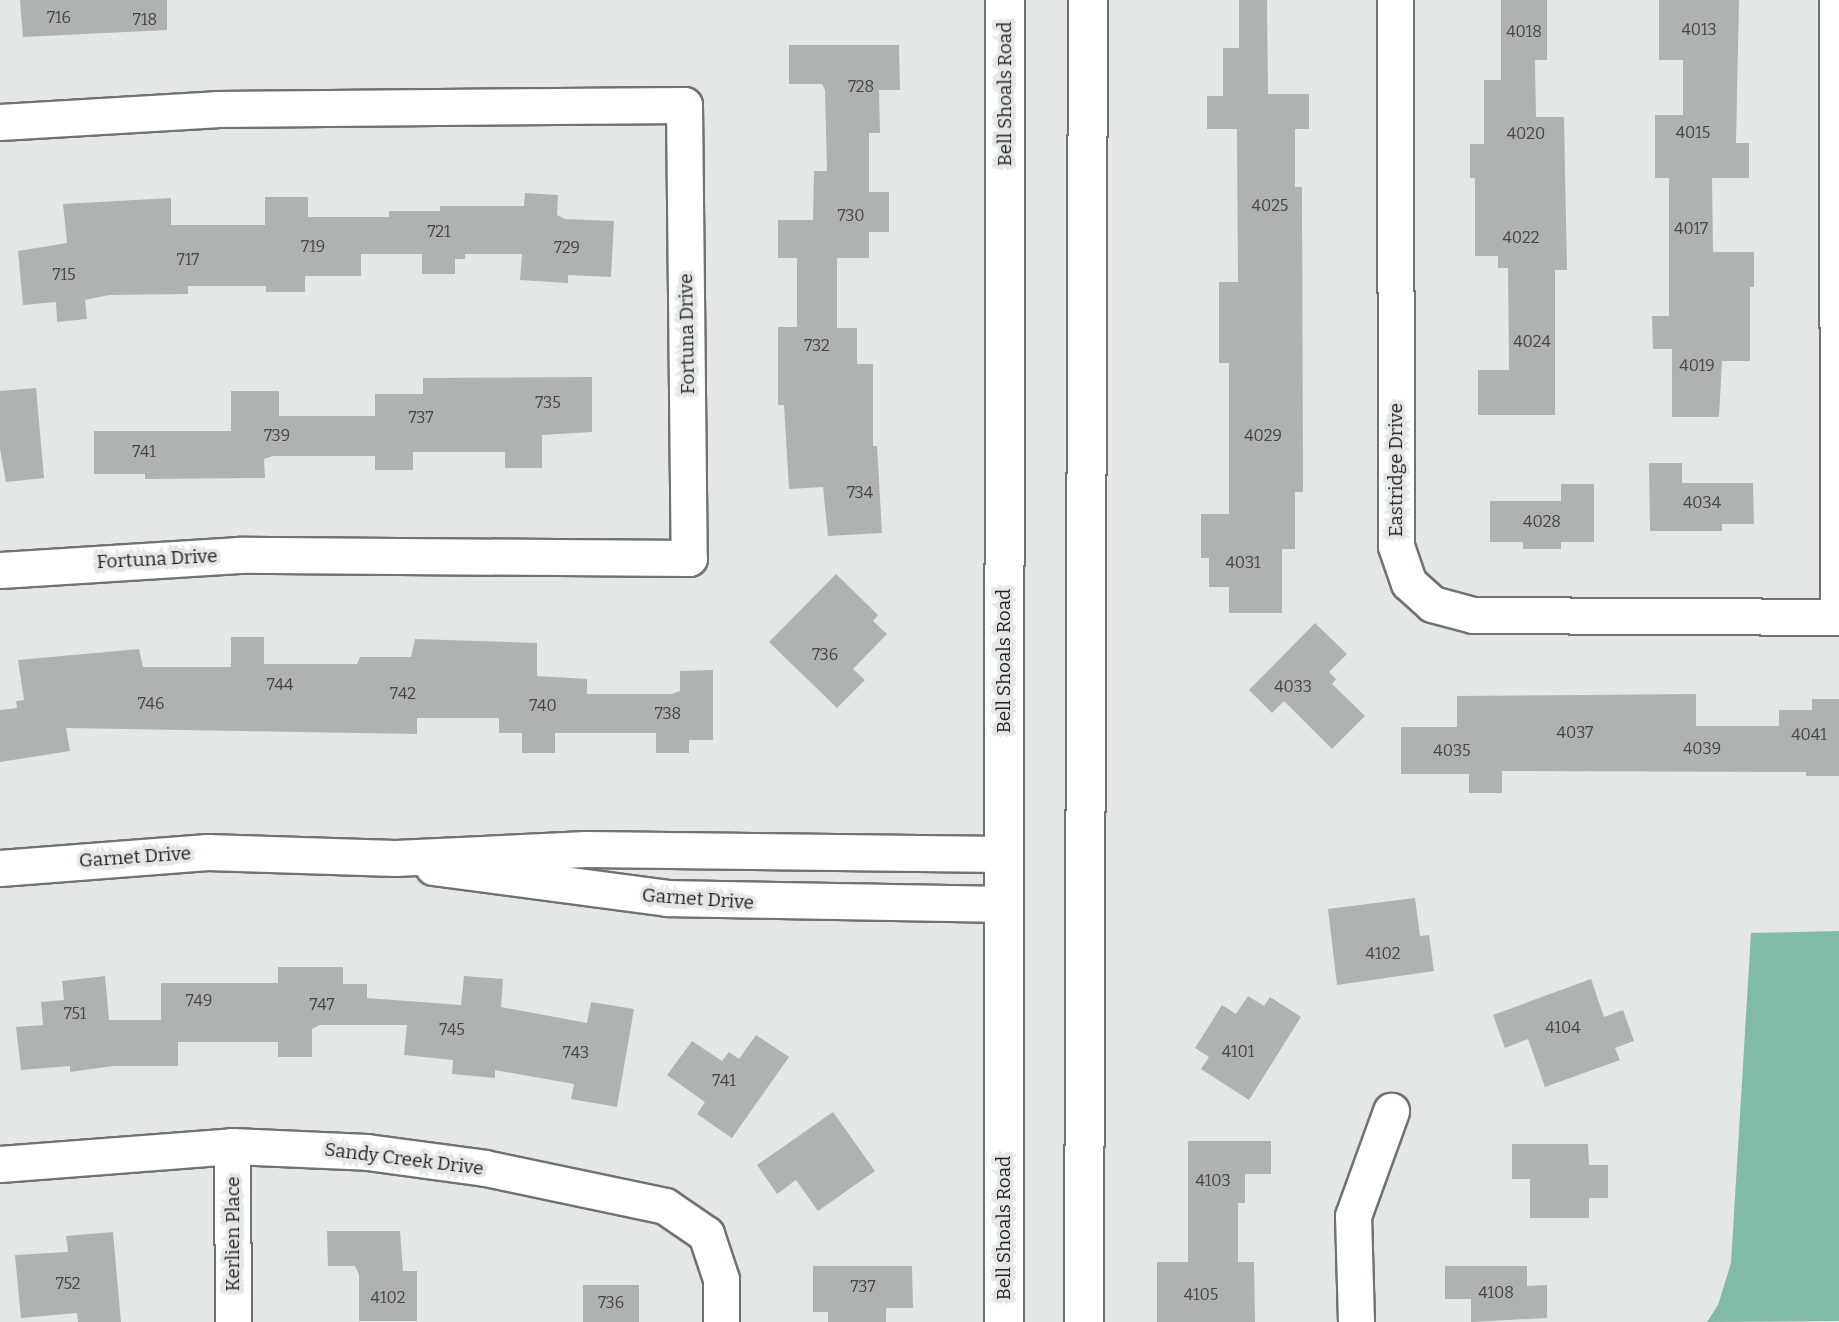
<!DOCTYPE html>
<html>
<head>
<meta charset="utf-8">
<style>
	body { margin:0 }
	#map { position:relative; width:1839px; height:1322px; overflow:hidden; background:#e3e8e6; font-family:Bitter,serif }
	div>[style] { position:absolute }
	.water>* { inset:0; background:#82baa8 }
	.building>* { inset:0; background:#aeb3b1 }
	.roads { filter:drop-shadow(2px 0 #6f7372) drop-shadow(-2px 0 #6f7372) drop-shadow(0 2px #6f7372) drop-shadow(0 -2px #6f7372) }
	.minor>* { height:35px; margin:-17.5px; padding:0 17.5px; transform-origin:17.5px; border-radius:17.5px; background:#fff }
	.major>* { height:38px; margin:-19px; padding:0 19px; transform-origin:19px; border-radius:19px; background:#fff }
	span { translate:-50% -50%; white-space:nowrap; text-align:center; line-height:1.15; -webkit-text-stroke:7px #e3e8e6; paint-order:stroke }
	.number-label { font-size:16px; color:#434644 }
	.number-label span { -webkit-text-stroke-width:0 }
	.street-label { font-size:19px; color:#1f2120 }
</style>
</head>
<body>
<div id="map">
	<div class="water">
		<i style="clip-path:polygon(1839px 931px,1839px 1321px,1707px 1322px,1718px 1305px,1731px 1263px,1751px 933px)"></i>
	</div>
	<div class="building">
		<i style="clip-path:polygon(20px 0,167px 0,167px 30px,23px 37px)"></i>
		<i style="clip-path:polygon(1239px 0,1267px 0,1268px 94px,1309px 94px,1309px 129px,1295px 129px,1295px 187px,1302px 187px,1303px 492px,1295px 492px,1295px 549px,1282px 549px,1282px 613px,1229px 613px,1229px 587px,1209px 587px,1209px 558px,1201px 558px,1201px 514px,1229px 514px,1229px 363px,1219px 363px,1219px 282px,1238px 282px,1237px 129px,1207px 129px,1207px 96px,1223px 96px,1223px 48px,1239px 48px)"></i>
		<i style="clip-path:polygon(1501px 0,1547px 0,1547px 60px,1535px 60px,1536px 117px,1564px 117px,1567px 270px,1555px 270px,1555px 415px,1478px 415px,1478px 370px,1509px 370px,1508px 268px,1498px 268px,1498px 256px,1475px 256px,1475px 178px,1470px 178px,1470px 144px,1484px 144px,1484px 80px,1501px 80px)"></i>
		<i style="clip-path:polygon(1659px 0,1739px 0,1736px 143px,1749px 143px,1749px 178px,1712px 178px,1713px 252px,1754px 252px,1754px 287px,1750px 287px,1750px 361px,1722px 361px,1719px 417px,1672px 417px,1672px 349px,1653px 349px,1652px 316px,1669px 316px,1669px 178px,1655px 178px,1655px 115px,1683px 115px,1683px 60px,1659px 60px)"></i>
		<i style="clip-path:polygon(789px 45px,899px 45px,900px 90px,879px 90px,880px 133px,869px 133px,869px 192px,889px 192px,889px 232px,869px 232px,869px 258px,837px 258px,837px 328px,857px 328px,857px 364px,873px 364px,873px 446px,877px 446px,882px 533px,828px 536px,823px 487px,789px 489px,784px 405px,778px 405px,778px 327px,797px 327px,797px 258px,778px 258px,778px 220px,813px 220px,814px 171px,827px 171px,825px 90px,822px 84px,789px 84px)"></i>
		<i style="clip-path:polygon(525px 193px,558px 195px,557px 215px,565px 219px,614px 221px,611px 277px,568px 275px,568px 283px,520px 280px,522px 254px,465px 254px,465px 259px,455px 259px,455px 274px,422px 274px,422px 254px,361px 254px,361px 276px,305px 276px,305px 292px,266px 292px,266px 286px,188px 286px,188px 294px,109px 295px,85px 300px,87px 319px,57px 322px,56px 302px,23px 305px,18px 251px,67px 243px,63px 204px,171px 198px,171px 225px,265px 225px,265px 197px,308px 197px,308px 217px,389px 217px,389px 211px,440px 211px,440px 206px,524px 206px)"></i>
		<i style="clip-path:polygon(592px 377px,592px 432px,542px 435px,542px 468px,505px 468px,505px 452px,413px 452px,413px 470px,375px 470px,375px 456px,273px 456px,264px 459px,265px 478px,145px 479px,145px 474px,94px 474px,94px 431px,231px 431px,231px 391px,279px 391px,279px 416px,375px 416px,375px 394px,423px 394px,423px 378px)"></i>
		<i style="clip-path:polygon(36px 388px,44px 478px,6px 482px,0 449px,0 391px)"></i>
		<i style="clip-path:polygon(1649px 463px,1682px 463px,1682px 483px,1753px 483px,1754px 524px,1722px 524px,1722px 531px,1650px 531px)"></i>
		<i style="clip-path:polygon(1561px 484px,1594px 484px,1594px 542px,1561px 542px,1561px 549px,1523px 549px,1523px 542px,1490px 542px,1490px 501px,1561px 501px)"></i>
		<i style="clip-path:polygon(836px 574px,878px 615px,873px 621px,887px 634px,853px 669px,865px 680px,837px 708px,769px 642px)"></i>
		<i style="clip-path:polygon(1315px 623px,1347px 654px,1329px 672px,1336px 679px,1332px 684px,1365px 716px,1332px 749px,1284px 701px,1272px 713px,1249px 690px)"></i>
		<i style="clip-path:polygon(231px 637px,264px 637px,264px 664px,357px 664px,360px 657px,411px 657px,415px 639px,537px 643px,537px 676px,587px 679px,587px 694px,672px 694px,680px 691px,680px 671px,713px 670px,713px 740px,689px 740px,689px 753px,656px 753px,656px 733px,555px 733px,555px 753px,522px 753px,522px 733px,499px 733px,499px 718px,417px 718px,417px 734px,66px 728px,70px 751px,0 762px,0 710px,17px 708px,16px 701px,24px 700px,18px 660px,139px 649px,143px 667px,231px 667px)"></i>
		<i style="clip-path:polygon(1696px 694px,1696px 726px,1779px 726px,1779px 710px,1812px 710px,1812px 699px,1839px 699px,1839px 776px,1806px 776px,1806px 772px,1502px 771px,1502px 793px,1469px 793px,1469px 774px,1401px 774px,1401px 727px,1457px 727px,1457px 696px)"></i>
		<i style="clip-path:polygon(1415px 898px,1420px 936px,1429px 935px,1434px 971px,1337px 985px,1328px 909px)"></i>
		<i style="clip-path:polygon(278px 967px,343px 967px,343px 984px,367px 984px,367px 998px,461px 1005px,464px 976px,503px 979px,501px 1007px,587px 1023px,591px 1002px,634px 1009px,617px 1107px,571px 1099px,574px 1084px,495px 1070px,495px 1078px,452px 1074px,453px 1060px,404px 1055px,407px 1025px,320px 1025px,312px 1029px,312px 1057px,278px 1057px,278px 1042px,178px 1042px,178px 1066px,113px 1066px,70px 1072px,70px 1066px,21px 1070px,16px 1027px,43px 1025px,41px 1002px,64px 1000px,62px 981px,105px 976px,109px 1020px,161px 1020px,161px 983px,278px 983px)"></i>
		<i style="clip-path:polygon(1591px 979px,1604px 1017px,1623px 1010px,1634px 1041px,1615px 1048px,1620px 1060px,1545px 1087px,1528px 1039px,1505px 1048px,1493px 1015px)"></i>
		<i style="clip-path:polygon(1248px 996px,1264px 1006px,1270px 997px,1301px 1017px,1249px 1100px,1201px 1069px,1209px 1057px,1195px 1048px,1222px 1005px,1236px 1014px)"></i>
		<i style="clip-path:polygon(756px 1035px,789px 1057px,732px 1138px,697px 1114px,705px 1102px,667px 1075px,692px 1041px,722px 1061px,729px 1052px,739px 1059px)"></i>
		<i style="clip-path:polygon(833px 1112px,875px 1171px,818px 1211px,796px 1180px,777px 1194px,757px 1165px)"></i>
		<i style="clip-path:polygon(1188px 1141px,1271px 1141px,1271px 1174px,1245px 1174px,1245px 1203px,1238px 1203px,1238px 1262px,1254px 1262px,1255px 1322px,1157px 1322px,1157px 1262px,1188px 1262px)"></i>
		<i style="clip-path:polygon(1512px 1144px,1588px 1144px,1589px 1165px,1608px 1165px,1608px 1198px,1589px 1198px,1589px 1218px,1530px 1218px,1530px 1179px,1512px 1179px)"></i>
		<i style="clip-path:polygon(327px 1231px,400px 1231px,403px 1271px,417px 1271px,417px 1321px,359px 1321px,359px 1275px,355px 1266px,328px 1266px)"></i>
		<i style="clip-path:polygon(113px 1232px,121px 1322px,78px 1322px,77px 1313px,21px 1318px,15px 1255px,68px 1252px,66px 1236px)"></i>
		<i style="clip-path:polygon(813px 1266px,912px 1266px,913px 1308px,886px 1308px,886px 1322px,828px 1322px,828px 1312px,813px 1312px)"></i>
		<i style="clip-path:polygon(1445px 1266px,1527px 1266px,1527px 1286px,1547px 1285px,1547px 1318px,1471px 1322px,1471px 1299px,1445px 1299px)"></i>
		<i style="clip-path:polygon(583px 1285px,639px 1285px,639px 1322px,583px 1322px)"></i>
	</div>
	<div class="roads">
		<div class="minor">
			<i style="left:1395px;top:0;width:546px;rotate:89.9deg"></i>
			<i style="left:1396px;top:546px;width:39px;rotate:71deg"></i>
			<i style="left:1409px;top:583px;width:31px;rotate:42deg"></i>
			<i style="left:1432px;top:604px;width:42px;rotate:15deg"></i>
			<i style="left:1473px;top:615px;width:366px;rotate:0.3deg"></i>
			<i style="left:1837px;top:0;width:617px;rotate:89.91deg"></i>
			<i style="left:0;top:122px;width:216px;rotate:-3.4deg"></i>
			<i style="left:216px;top:109px;width:468px;rotate:-0.5deg"></i>
			<i style="left:684px;top:105px;width:453px;rotate:89.4deg"></i>
			<i style="left:689px;top:558px;width:450px;rotate:-179.6deg"></i>
			<i style="left:239px;top:555px;width:239px;rotate:176.4deg"></i>
			<i style="left:433px;top:867px;width:236px;rotate:7.5deg"></i>
			<i style="left:667px;top:898px;width:336px;rotate:1deg"></i>
			<i style="left:0;top:868px;width:208px;rotate:-4.4deg"></i>
			<i style="left:207px;top:852px;width:188px;rotate:1.8deg"></i>
			<i style="left:395px;top:858px;width:191px;rotate:-2.7deg"></i>
			<i style="left:586px;top:849px;width:418px;rotate:0.7deg"></i>
			<i style="left:232px;top:1146px;width:176px;rotate:89.7deg"></i>
			<i style="left:0;top:1164px;width:233px;rotate:-4.4deg"></i>
			<i style="left:232px;top:1146px;width:135px;rotate:2.5deg"></i>
			<i style="left:367px;top:1152px;width:119px;rotate:7.7deg"></i>
			<i style="left:485px;top:1168px;width:184px;rotate:11.9deg"></i>
			<i style="left:665px;top:1206px;width:50px;rotate:34.3deg"></i>
			<i style="left:706px;top:1234px;width:47px;rotate:71.6deg"></i>
			<i style="left:721px;top:1279px;width:43px;rotate:90deg"></i>
			<i style="left:1356px;top:1322px;width:106px;rotate:-91.6deg"></i>
			<i style="left:1353px;top:1216px;width:112px;rotate:-70.1deg"></i>
		</div>
		<div class="major">
			<i style="left:1004px;top:1322px;width:1322px;rotate:-89.96deg"></i>
			<i style="left:1084px;top:1322px;width:1322px;rotate:-89.83deg"></i>
		</div>
	</div>
	<div class="number-label">
		<span style="left:59px;top:18px">716</span>
		<span style="left:145px;top:20px">718</span>
		<span style="left:1699px;top:30px">4013</span>
		<span style="left:1524px;top:32px">4018</span>
		<span style="left:861px;top:87px">728</span>
		<span style="left:1693px;top:133px">4015</span>
		<span style="left:1526px;top:134px">4020</span>
		<span style="left:1270px;top:206px">4025</span>
		<span style="left:851px;top:216px">730</span>
		<span style="left:1691px;top:229px">4017</span>
		<span style="left:439px;top:232px">721</span>
		<span style="left:1521px;top:238px">4022</span>
		<span style="left:313px;top:247px">719</span>
		<span style="left:567px;top:248px">729</span>
		<span style="left:188px;top:260px">717</span>
		<span style="left:64px;top:275px">715</span>
		<span style="left:1532px;top:342px">4024</span>
		<span style="left:817px;top:346px">732</span>
		<span style="left:1697px;top:366px">4019</span>
		<span style="left:548px;top:403px">735</span>
		<span style="left:421px;top:418px">737</span>
		<span style="left:277px;top:436px">739</span>
		<span style="left:1263px;top:436px">4029</span>
		<span style="left:144px;top:452px">741</span>
		<span style="left:860px;top:493px">734</span>
		<span style="left:1702px;top:503px">4034</span>
		<span style="left:1542px;top:522px">4028</span>
		<span style="left:1243px;top:563px">4031</span>
		<span style="left:825px;top:655px">736</span>
		<span style="left:280px;top:685px">744</span>
		<span style="left:1293px;top:687px">4033</span>
		<span style="left:403px;top:694px">742</span>
		<span style="left:151px;top:704px">746</span>
		<span style="left:543px;top:706px">740</span>
		<span style="left:668px;top:714px">738</span>
		<span style="left:1575px;top:733px">4037</span>
		<span style="left:1809px;top:735px">4041</span>
		<span style="left:1702px;top:749px">4039</span>
		<span style="left:1452px;top:751px">4035</span>
		<span style="left:1383px;top:954px">4102</span>
		<span style="left:199px;top:1001px">749</span>
		<span style="left:322px;top:1005px">747</span>
		<span style="left:75px;top:1014px">751</span>
		<span style="left:1563px;top:1028px">4104</span>
		<span style="left:452px;top:1030px">745</span>
		<span style="left:1238px;top:1052px">4101</span>
		<span style="left:576px;top:1053px">743</span>
		<span style="left:724px;top:1081px">741</span>
		<span style="left:1213px;top:1181px">4103</span>
		<span style="left:68px;top:1284px">752</span>
		<span style="left:863px;top:1287px">737</span>
		<span style="left:1496px;top:1293px">4108</span>
		<span style="left:1201px;top:1295px">4105</span>
		<span style="left:388px;top:1298px">4102</span>
		<span style="left:611px;top:1303px">736</span>
	</div>
	<div class="street-label">
		<span style="left:1005px;top:94px;rotate:-90deg">Bell Shoals Road</span>
		<span style="left:687px;top:334px;rotate:-91deg">Fortuna Drive</span>
		<span style="left:1396px;top:470px;rotate:-90deg">Eastridge Drive</span>
		<span style="left:157px;top:559px;rotate:-3deg">Fortuna Drive</span>
		<span style="left:1004px;top:661px;rotate:-90deg">Bell Shoals Road</span>
		<span style="left:135px;top:857px;rotate:-4deg">Garnet Drive</span>
		<span style="left:698px;top:899px;rotate:4deg">Garnet Drive</span>
		<span style="left:404px;top:1159px;rotate:7deg">Sandy Creek Drive</span>
		<span style="left:1004px;top:1228px;rotate:-90deg">Bell Shoals Road</span>
		<span style="left:233px;top:1234px;rotate:-90deg">Kerlien Place</span>
	</div>
</div>
</body>
</html>
